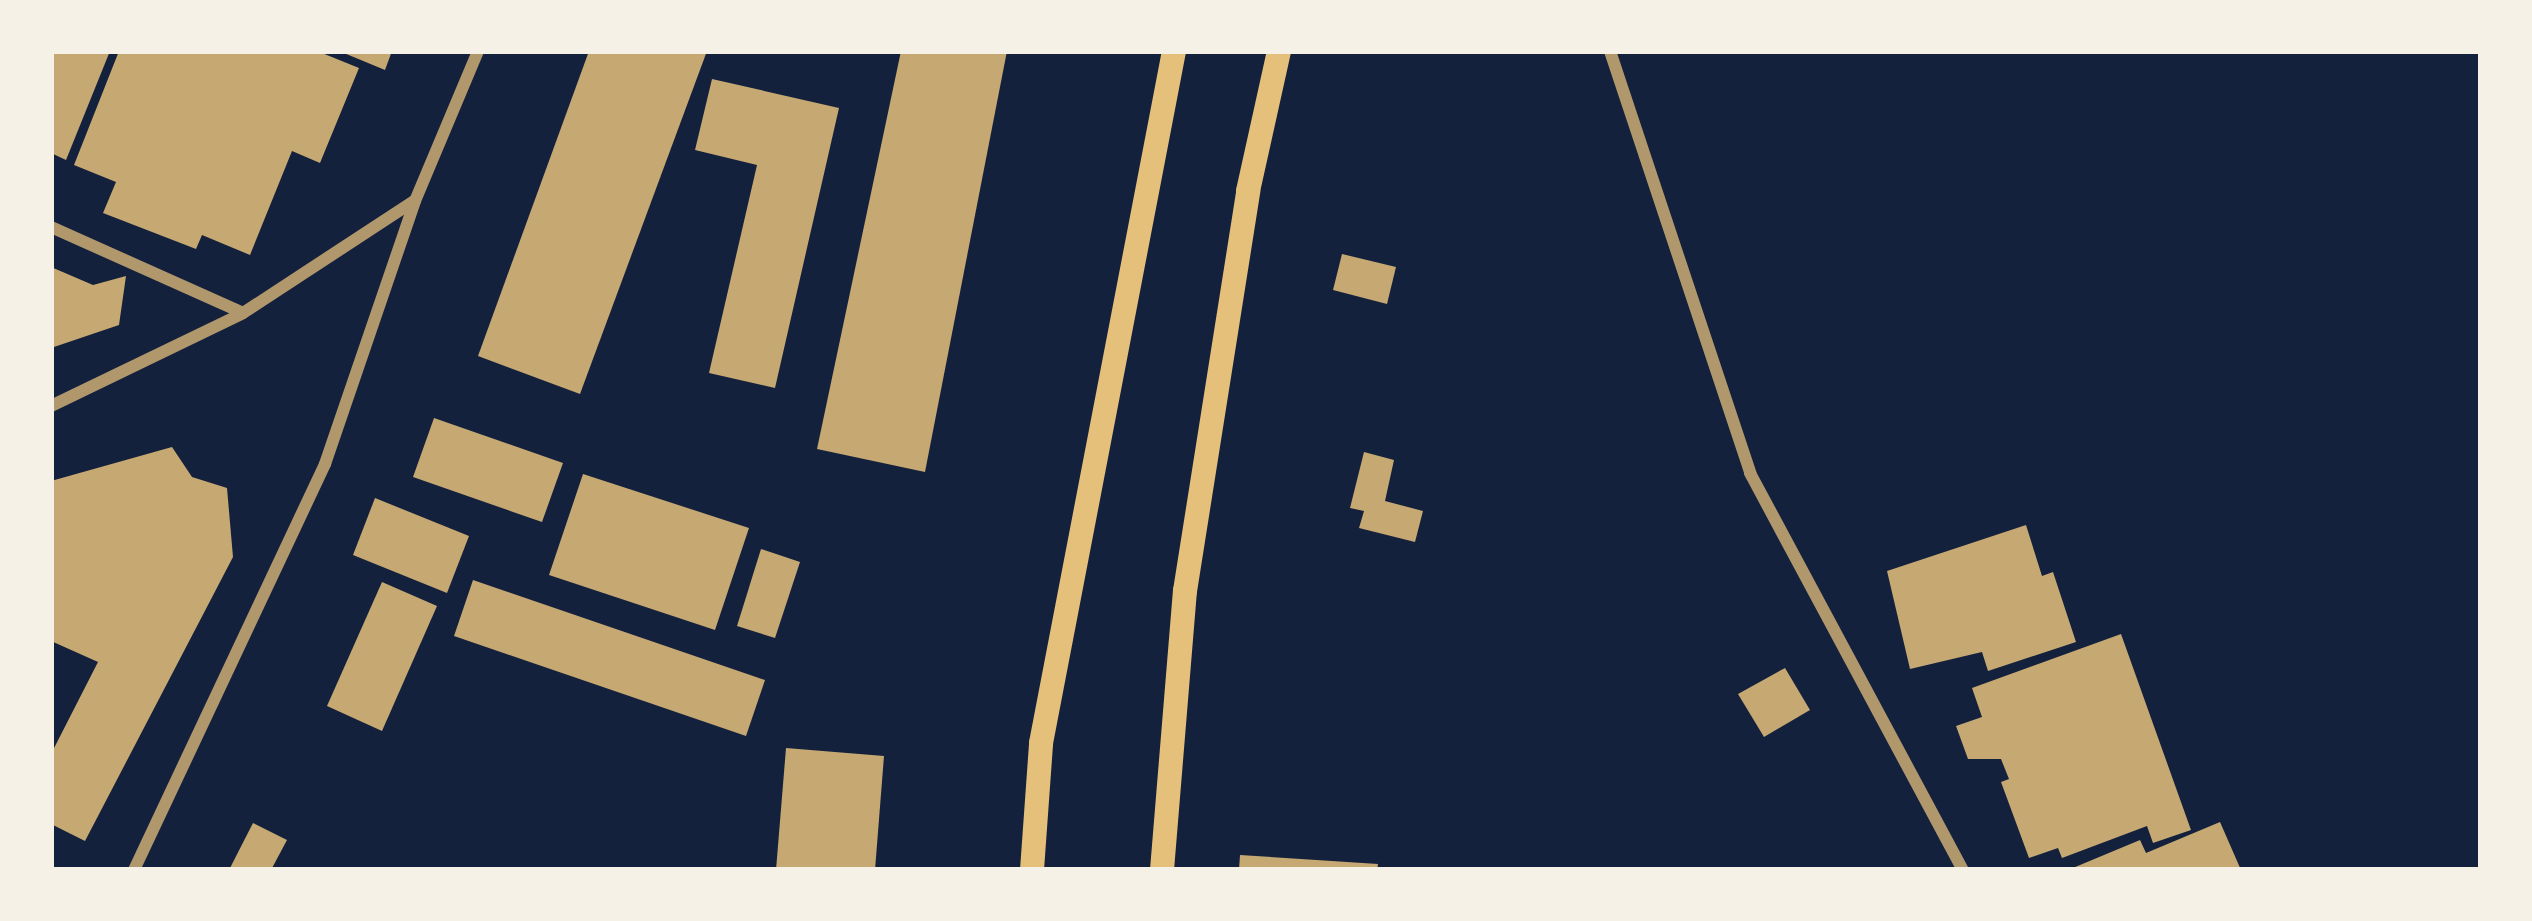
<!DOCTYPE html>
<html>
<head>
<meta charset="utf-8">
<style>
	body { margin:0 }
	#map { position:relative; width:2532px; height:921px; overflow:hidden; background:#14213d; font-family:"DejaVu Sans",sans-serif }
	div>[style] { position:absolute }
	.building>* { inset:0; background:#c6a872 }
	.minor>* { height:12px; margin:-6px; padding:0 6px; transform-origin:6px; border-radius:6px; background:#b1986c }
	.secondary>* { height:24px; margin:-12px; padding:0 12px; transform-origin:12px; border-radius:12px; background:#e5c07b }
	span { translate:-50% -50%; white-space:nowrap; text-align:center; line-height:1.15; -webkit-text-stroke:12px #f6f1e7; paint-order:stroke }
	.frame { position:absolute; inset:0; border:54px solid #f6f1e7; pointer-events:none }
</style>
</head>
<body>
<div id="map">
	<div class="building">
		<i style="clip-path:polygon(51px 51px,110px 51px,66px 160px,51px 153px)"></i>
		<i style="clip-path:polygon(119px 51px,317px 51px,359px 68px,320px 163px,292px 151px,250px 255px,202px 235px,196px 249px,103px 213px,116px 182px,74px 165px)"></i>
		<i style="clip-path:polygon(339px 51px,392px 51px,385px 70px)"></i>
		<i style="clip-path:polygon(589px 51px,707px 51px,580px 394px,478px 356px)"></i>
		<i style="clip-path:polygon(901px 51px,1007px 51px,925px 472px,817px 449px)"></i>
		<i style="clip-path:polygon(712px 79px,839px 108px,775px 388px,709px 373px,757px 165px,695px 150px)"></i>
		<i style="clip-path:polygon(1342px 254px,1396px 267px,1387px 304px,1333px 290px)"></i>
		<i style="clip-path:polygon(51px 267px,93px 285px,126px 276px,119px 325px,51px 348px)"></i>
		<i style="clip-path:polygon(434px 418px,563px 463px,542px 522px,413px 477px)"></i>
		<i style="clip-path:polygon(172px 447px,192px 477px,227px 488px,233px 557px,85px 841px,51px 824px,51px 754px,98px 662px,51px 641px,51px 481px)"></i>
		<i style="clip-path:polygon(1364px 452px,1394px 460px,1385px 501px,1423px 511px,1415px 542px,1359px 528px,1364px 511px,1350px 508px)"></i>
		<i style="clip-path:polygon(583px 474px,749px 528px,715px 630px,549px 575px)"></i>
		<i style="clip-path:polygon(375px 498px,469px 536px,447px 593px,353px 555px)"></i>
		<i style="clip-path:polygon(2026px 525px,2042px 576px,2053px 572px,2076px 642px,1988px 671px,1982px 652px,1910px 669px,1887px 571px)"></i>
		<i style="clip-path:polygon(761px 549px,800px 562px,775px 638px,737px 626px)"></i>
		<i style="clip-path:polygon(473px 580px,765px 680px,746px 736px,454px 636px)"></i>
		<i style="clip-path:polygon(382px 582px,437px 606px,382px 731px,327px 706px)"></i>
		<i style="clip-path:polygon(2121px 634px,2191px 830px,2153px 843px,2147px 826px,2062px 858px,2058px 848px,2029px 858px,2001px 782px,2009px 779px,2001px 759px,1968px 759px,1956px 726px,1982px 717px,1972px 688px)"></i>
		<i style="clip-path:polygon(1785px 668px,1810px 710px,1764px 737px,1738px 694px)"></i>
		<i style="clip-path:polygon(786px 748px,884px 756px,875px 870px,776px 870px)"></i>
		<i style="clip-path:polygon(2220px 822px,2241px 870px,2068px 870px,2140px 840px,2146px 853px)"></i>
		<i style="clip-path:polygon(253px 823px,287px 840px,271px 870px,229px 870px)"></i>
		<i style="clip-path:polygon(1240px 855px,1378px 864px,1377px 870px,1239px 870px)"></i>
	</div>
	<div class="minor">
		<i style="left:1610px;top:51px;width:445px;rotate:71.6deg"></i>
		<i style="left:1750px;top:473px;width:451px;rotate:61.8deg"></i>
		<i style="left:51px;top:227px;width:210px;rotate:24.1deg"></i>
		<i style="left:51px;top:406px;width:213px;rotate:-25.8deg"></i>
		<i style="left:243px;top:313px;width:204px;rotate:-33.2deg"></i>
		<i style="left:134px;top:870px;width:449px;rotate:-64.8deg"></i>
		<i style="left:325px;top:464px;width:278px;rotate:-71.1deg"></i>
		<i style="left:415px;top:201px;width:163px;rotate:-67.2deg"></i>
	</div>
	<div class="secondary">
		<i style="left:1032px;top:870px;width:127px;rotate:-85.9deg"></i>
		<i style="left:1041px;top:743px;width:705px;rotate:-79.12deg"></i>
		<i style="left:1162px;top:870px;width:280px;rotate:-85.3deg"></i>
		<i style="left:1185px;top:591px;width:405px;rotate:-81deg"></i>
		<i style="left:1248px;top:191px;width:143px;rotate:-77.5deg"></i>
	</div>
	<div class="frame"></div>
</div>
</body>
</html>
